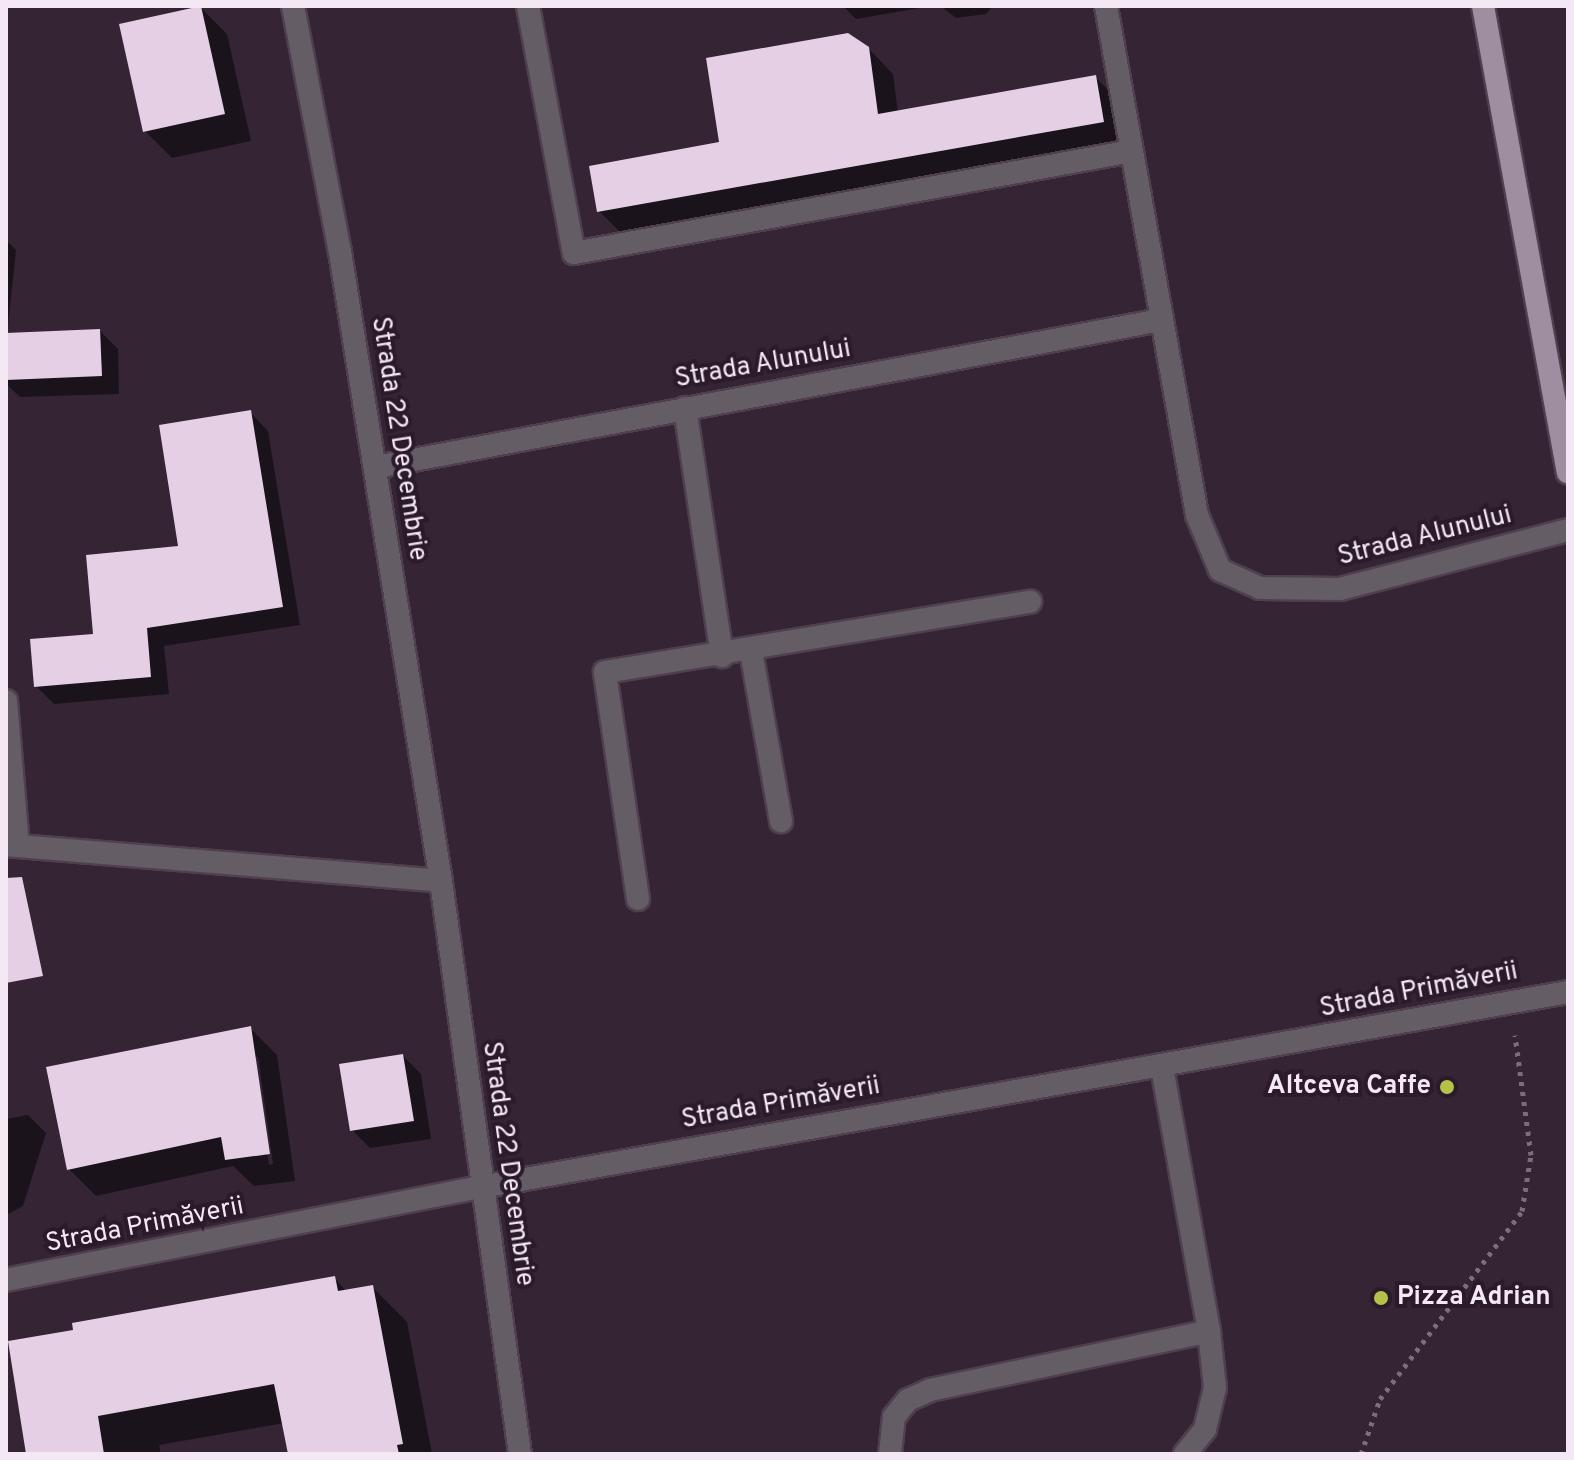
<!DOCTYPE html>
<html>
<head>
<meta charset="utf-8">
<style>
	body { margin:0 }
	#map { position:relative; width:1574px; height:1460px; overflow:hidden; background:#342434; font-family:Overpass,sans-serif }
	div>[style] { position:absolute }
	.shadow>* { inset:0; background:#0007 }
	.building>* { inset:0; background:#e4cfe5 }
	.path>* { height:5px; margin-top:-2.5px; transform-origin:0; background:repeating-linear-gradient(90deg,#7b6d7b 0 4px,transparent 0 10px) }
	.roads { filter:drop-shadow(2px 0 #4f3f4f) drop-shadow(-2px 0 #4f3f4f) drop-shadow(0 2px #4f3f4f) drop-shadow(0 -2px #4f3f4f) }
	.service>* { height:22px; margin:-11px; padding:0 11px; transform-origin:11px; border-radius:11px; background:#655d65 }
	.minor>* { height:22px; margin:-11px; padding:0 11px; transform-origin:11px; border-radius:11px; background:#655d65 }
	.primary>* { height:22px; margin:-11px; padding:0 11px; transform-origin:11px; border-radius:11px; background:#9f8e9f }
	.dots>* { width:22px; height:22px; translate:-50% -50%; box-sizing:border-box; border:4px solid #2a1a2a; border-radius:50% }
	span { translate:-50% -50%; white-space:nowrap; text-align:center; line-height:1.15; -webkit-text-stroke:8px #2a1a2a; paint-order:stroke }
	.street-label { font-size:26px; color:#f3e8f3 }
	.poi-label { font-size:26px; color:#f3e8f3; font-weight:700 }
	.right { translate:-100% -50%; text-align:right }
	.left { translate:0 -50%; text-align:left }
	.frame { position:absolute; inset:0; border:8px solid #f3e8f3; pointer-events:none }
</style>
</head>
<body>
<div id="map">
	<div class="shadow">
		<i style="clip-path:polygon(843px 6px,932px 6px,856px 19px)"></i>
		<i style="clip-path:polygon(941px 6px,993px 6px,986px 14px,956px 18px)"></i>
		<i style="clip-path:polygon(200px 7px,227px 34px,251px 141px,172px 158px,145px 131px)"></i>
		<i style="clip-path:polygon(868px 48px,893px 74px,898px 112px,1095px 77px,1120px 102px,1128px 146px,624px 236px,599px 211px,722px 144px)"></i>
		<i style="clip-path:polygon(6px 240px,16px 250px,7px 335px,100px 331px,118px 349px,119px 394px,20px 397px,6px 384px)"></i>
		<i style="clip-path:polygon(250px 412px,268px 431px,300px 625px,164px 646px,169px 694px,54px 704px,36px 686px,96px 636px,181px 548px)"></i>
		<i style="clip-path:polygon(evenodd,250px 1028px,277px 1055px,295px 1181px,254px 1186px,233px 1166px,96px 1196px,69px 1169px,250px 1028px,253px 1057px,258px 1057px,273px 1164px,269px 1165px,253px 1057px)"></i>
		<i style="clip-path:polygon(403px 1056px,421px 1074px,431px 1139px,370px 1148px,352px 1130px)"></i>
		<i style="clip-path:polygon(28px 1115px,46px 1133px,23px 1206px,6px 1215px,6px 1119px)"></i>
		<i style="clip-path:polygon(334px 1278px,347px 1292px,372px 1287px,407px 1322px,432px 1454px,290px 1454px,284px 1423px,159px 1445px,161px 1454px,28px 1454px,76px 1331px)"></i>
	</div>
	<div class="building">
		<i style="clip-path:polygon(201px 6px,225px 114px,143px 132px,119px 24px)"></i>
		<i style="clip-path:polygon(848px 33px,869px 47px,878px 114px,1096px 75px,1104px 122px,597px 212px,589px 166px,719px 142px,706px 58px)"></i>
		<i style="clip-path:polygon(100px 329px,102px 376px,6px 380px,6px 333px)"></i>
		<i style="clip-path:polygon(251px 410px,283px 607px,147px 628px,151px 677px,34px 687px,30px 639px,93px 634px,86px 555px,178px 546px,159px 425px)"></i>
		<i style="clip-path:polygon(22px 877px,43px 976px,6px 983px,6px 878px)"></i>
		<i style="clip-path:polygon(251px 1026px,270px 1154px,225px 1160px,221px 1137px,67px 1170px,46px 1067px)"></i>
		<i style="clip-path:polygon(403px 1054px,414px 1121px,350px 1131px,339px 1064px)"></i>
		<i style="clip-path:polygon(335px 1276px,338px 1291px,373px 1285px,403px 1444px,397px 1445px,399px 1454px,288px 1454px,274px 1384px,98px 1416px,104px 1454px,26px 1454px,8px 1341px,73px 1330px,72px 1323px)"></i>
	</div>
	<div class="path">
		<i style="left:1361px;top:1454px;width:58px;rotate:-70.9deg"></i>
		<i style="left:1380px;top:1399px;width:236px;rotate:-52.9deg"></i>
		<i style="left:1522px;top:1211px;width:57px;rotate:-80.9deg"></i>
		<i style="left:1531px;top:1155px;width:121px;rotate:-97.6deg"></i>
	</div>
	<div class="roads">
		<div class="service">
			<i style="left:528px;top:6px;width:251px;rotate:79.5deg"></i>
			<i style="left:574px;top:253px;width:567px;rotate:-10.36deg"></i>
			<i style="left:685px;top:408px;width:251px;rotate:81.5deg"></i>
			<i style="left:751px;top:651px;width:173px;rotate:80deg"></i>
			<i style="left:638px;top:899px;width:229px;rotate:-98.3deg"></i>
			<i style="left:605px;top:672px;width:431px;rotate:-9.4deg"></i>
			<i style="left:890px;top:1454px;width:37px;rotate:-84deg"></i>
			<i style="left:894px;top:1417px;width:22px;rotate:-51deg"></i>
			<i style="left:908px;top:1400px;width:24px;rotate:-24deg"></i>
			<i style="left:930px;top:1390px;width:285px;rotate:-11.9deg"></i>
			<i style="left:1209px;top:1331px;width:268px;rotate:-100.1deg"></i>
			<i style="left:1185px;top:1454px;width:32px;rotate:-51deg"></i>
			<i style="left:1205px;top:1429px;width:42px;rotate:-76.3deg"></i>
			<i style="left:1215px;top:1388px;width:57px;rotate:-96deg"></i>
		</div>
		<div class="minor">
			<i style="left:293px;top:6px;width:250px;rotate:79.2deg"></i>
			<i style="left:340px;top:252px;width:637px;rotate:80.88deg"></i>
			<i style="left:441px;top:881px;width:578px;rotate:82.15deg"></i>
			<i style="left:1106px;top:6px;width:517px;rotate:79.86deg"></i>
			<i style="left:1197px;top:515px;width:60px;rotate:67.3deg"></i>
			<i style="left:1220px;top:570px;width:44px;rotate:24.2deg"></i>
			<i style="left:1260px;top:588px;width:80px;rotate:0.7deg"></i>
			<i style="left:1340px;top:589px;width:236px;rotate:-14.5deg"></i>
			<i style="left:376px;top:467px;width:799px;rotate:-10.61deg"></i>
			<i style="left:6px;top:701px;width:145px;rotate:85.3deg"></i>
			<i style="left:6px;top:845px;width:436px;rotate:4.7deg"></i>
			<i style="left:6px;top:1280px;width:484px;rotate:-11.1deg"></i>
			<i style="left:481px;top:1187px;width:1104px;rotate:-10.17deg"></i>
		</div>
		<div class="primary">
			<i style="left:1483px;top:6px;width:474px;rotate:79.7deg"></i>
		</div>
	</div>
	<div class="dots">
		<i style="left:1447px;top:1087px;background:#b4c24a"></i>
		<i style="left:1381px;top:1298px;background:#b4c24a"></i>
	</div>
	<div class="street-label">
		<span style="left:763px;top:365px;rotate:-10deg">Strada Alunului</span>
		<span style="left:398px;top:439px;rotate:81deg">Strada 22 Decembrie</span>
		<span style="left:1425px;top:537px;rotate:-14deg">Strada Alunului</span>
		<span style="left:1419px;top:991px;rotate:-11deg">Strada Primăverii</span>
		<span style="left:781px;top:1104px;rotate:-10deg">Strada Primăverii</span>
		<span style="left:507px;top:1164px;rotate:82deg">Strada 22 Decembrie</span>
		<span style="left:145px;top:1226px;rotate:-11deg">Strada Primăverii</span>
	</div>
	<div class="poi-label">
		<span class="right" style="left:1431px;top:1087px">Altceva Caffe</span>
		<span class="left" style="left:1397px;top:1298px">Pizza Adrian</span>
	</div>
	<div class="frame"></div>
</div>
</body>
</html>
